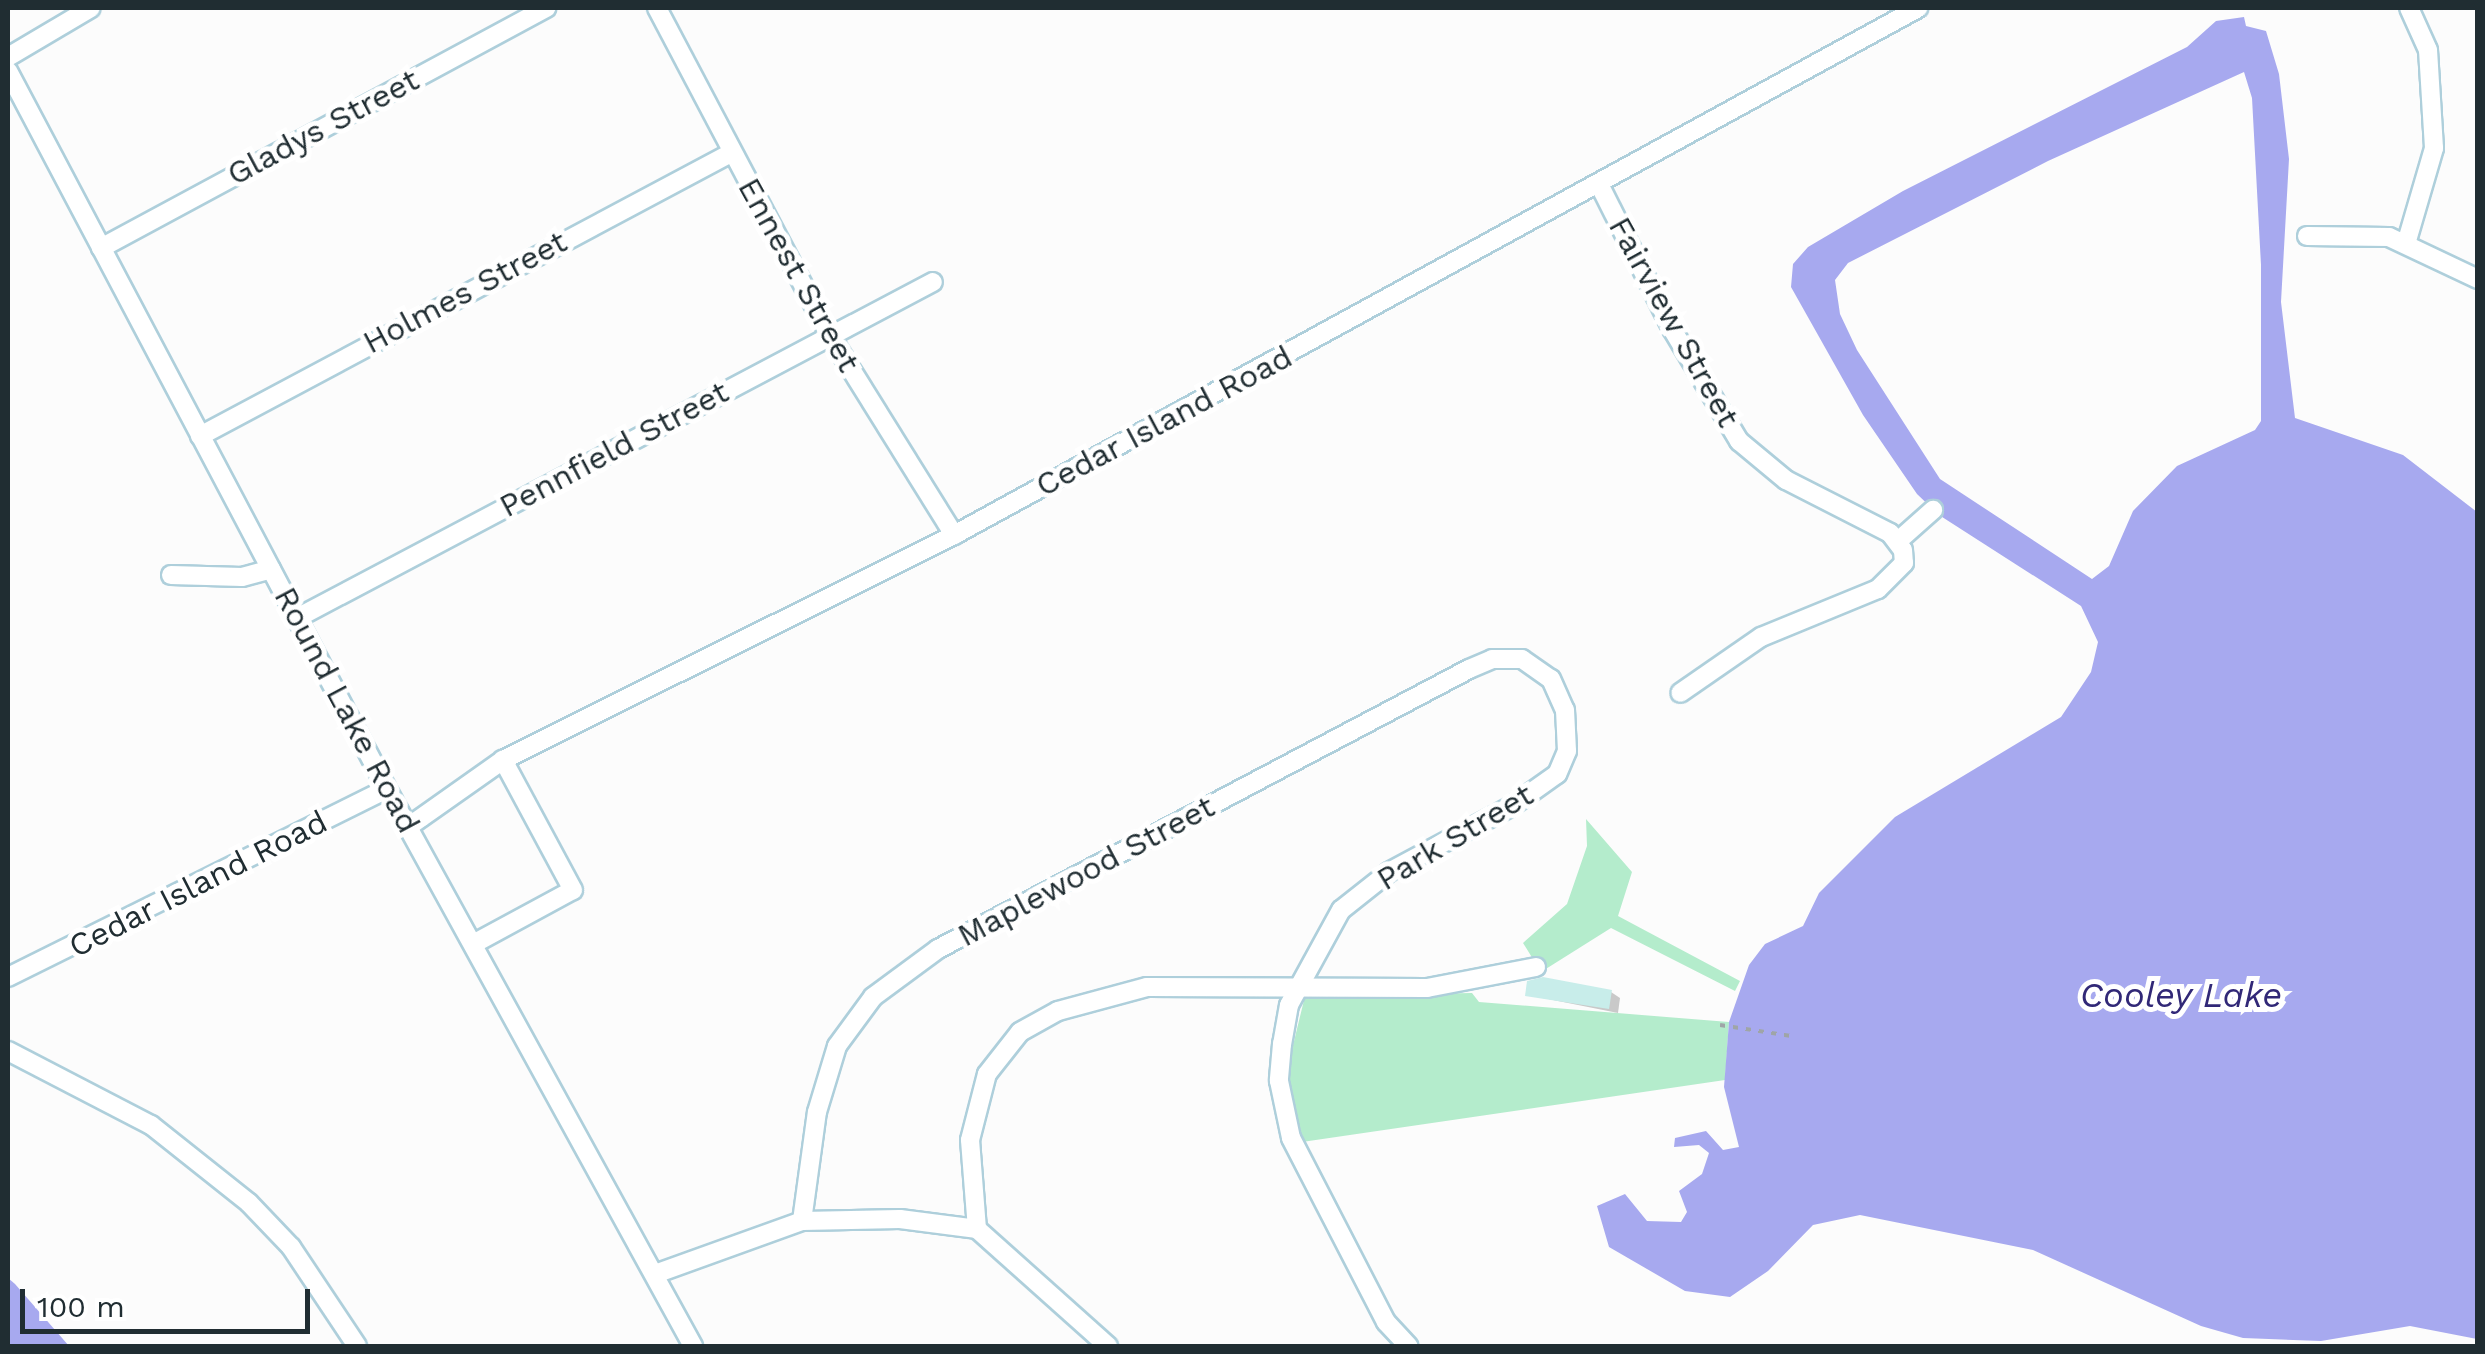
<!DOCTYPE html>
<html>
<head>
<meta charset="utf-8">
<style>
	body { margin:0 }
	#map { position:relative; width:2485px; height:1354px; overflow:hidden; background:#fcfcfc; font-family:"Work Sans",sans-serif }
	div>[style] { position:absolute }
	.green>* { inset:0; background:#b4eccc }
	.water>* { inset:0; background:#a7a9ef }
	.shadow>* { inset:0; background:#0003 }
	.building>* { inset:0; background:#c8edea }
	.path>* { height:4px; margin-top:-2px; transform-origin:0; background:repeating-linear-gradient(90deg,#9fa5a7 0 5px,transparent 0 13px) }
	.roads { filter:drop-shadow(2px 0 #aecfdb) drop-shadow(-2px 0 #aecfdb) drop-shadow(0 2px #aecfdb) drop-shadow(0 -2px #aecfdb) }
	.minor>* { height:18px; margin:-9px; padding:0 9px; transform-origin:9px; border-radius:9px; background:#fff }
	span { translate:-50% -50%; white-space:nowrap; text-align:center; line-height:1.15; -webkit-text-stroke:10px #fff; paint-order:stroke }
	.street-label { font-size:32px; color:#202d32 }
	.water-label { font-size:35px; color:#312877; font-style:italic }
	.frame { position:absolute; inset:0; border:10px solid #202d32; pointer-events:none }
	.scale { position:absolute; left:20px; top:1289px; width:290px; height:45px; box-sizing:border-box; border:5px solid #202d32; border-top:0; padding-left:12px; font-size:30px; line-height:35px; white-space:nowrap; color:#202d32; -webkit-text-stroke:8px #fff; paint-order:stroke }
</style>
</head>
<body>
<div id="map">
	<div class="green">
		<i style="clip-path:polygon(1586px 819px,1632px 872px,1618px 916px,1740px 981px,1735px 991px,1611px 928px,1541px 972px,1523px 943px,1567px 904px,1587px 846px)"></i>
		<i style="clip-path:polygon(1472px 993px,1479px 1002px,1729px 1022px,1725px 1080px,1302px 1142px,1287px 1070px,1305px 996px)"></i>
	</div>
	<div class="water">
		<i style="clip-path:polygon(evenodd,2244px 17px,2246px 26px,2266px 31px,2279px 74px,2289px 159px,2281px 302px,2295px 418px,2403px 455px,2477px 512px,2477px 1339px,2410px 1326px,2321px 1341px,2243px 1338px,2201px 1326px,2033px 1250px,1860px 1215px,1813px 1225px,1768px 1271px,1730px 1297px,1685px 1291px,1609px 1247px,1597px 1206px,1625px 1194px,1647px 1221px,1681px 1222px,1687px 1212px,1679px 1191px,1702px 1174px,1709px 1153px,1699px 1145px,1674px 1147px,1675px 1138px,1706px 1131px,1723px 1150px,1739px 1147px,1724px 1087px,1729px 1022px,1749px 965px,1765px 944px,1803px 926px,1819px 893px,1895px 817px,2061px 717px,2091px 672px,2098px 642px,2081px 606px,1939px 515px,1917px 494px,1863px 415px,1791px 287px,1793px 264px,1808px 247px,1903px 191px,2187px 47px,2216px 21px,2244px 17px,2244px 72px,2252px 98px,2261px 265px,2261px 421px,2255px 430px,2177px 466px,2133px 511px,2109px 566px,2092px 579px,1940px 479px,1857px 350px,1840px 314px,1835px 280px,1848px 263px,2048px 161px,2244px 72px)"></i>
		<i style="clip-path:polygon(8px 1278px,15px 1284px,69px 1346px,8px 1346px)"></i>
	</div>
	<div class="shadow">
		<i style="clip-path:polygon(1611px 992px,1620px 998px,1618px 1013px,1528px 995px)"></i>
	</div>
	<div class="building">
		<i style="clip-path:polygon(1543px 977px,1612px 990px,1609px 1009px,1525px 996px,1527px 981px)"></i>
	</div>
	<div class="path">
		<i style="left:1720px;top:1025px;width:72px;rotate:8.8deg"></i>
	</div>
	<div class="roads">
		<div class="minor">
			<i style="left:657px;top:8px;width:369px;rotate:62.2deg"></i>
			<i style="left:829px;top:334px;width:237px;rotate:58.1deg"></i>
			<i style="left:8px;top:57px;width:96px;rotate:-30.6deg"></i>
			<i style="left:8px;top:71px;width:812px;rotate:62.17deg"></i>
			<i style="left:387px;top:789px;width:636px;rotate:61.22deg"></i>
			<i style="left:1599px;top:184px;width:162px;rotate:63.3deg"></i>
			<i style="left:1672px;top:329px;width:131px;rotate:59.1deg"></i>
			<i style="left:1739px;top:441px;width:61px;rotate:39.7deg"></i>
			<i style="left:1786px;top:480px;width:117px;rotate:27deg"></i>
			<i style="left:1890px;top:533px;width:21px;rotate:53deg"></i>
			<i style="left:1903px;top:550px;width:13px;rotate:86deg"></i>
			<i style="left:1904px;top:563px;width:37px;rotate:135deg"></i>
			<i style="left:1878px;top:589px;width:126px;rotate:157.7deg"></i>
			<i style="left:1761px;top:637px;width:98px;rotate:145.3deg"></i>
			<i style="left:2307px;top:236px;width:82px;rotate:0.7deg"></i>
			<i style="left:2389px;top:237px;width:98px;rotate:25.3deg"></i>
			<i style="left:2406px;top:244px;width:100px;rotate:-73.7deg"></i>
			<i style="left:2434px;top:148px;width:98px;rotate:-93.5deg"></i>
			<i style="left:2428px;top:50px;width:46px;rotate:-114.3deg"></i>
			<i style="left:101px;top:248px;width:506px;rotate:-28.34deg"></i>
			<i style="left:200px;top:436px;width:602px;rotate:-28.06deg"></i>
			<i style="left:1898px;top:541px;width:47px;rotate:-41.5deg"></i>
			<i style="left:171px;top:575px;width:71px;rotate:1.6deg"></i>
			<i style="left:242px;top:577px;width:30px;rotate:-15deg"></i>
			<i style="left:297px;top:618px;width:719px;rotate:-27.85deg"></i>
			<i style="left:408px;top:827px;width:116px;rotate:-35.2deg"></i>
			<i style="left:503px;top:760px;width:504px;rotate:-26.51deg"></i>
			<i style="left:954px;top:535px;width:1099px;rotate:-28.66deg"></i>
			<i style="left:475px;top:943px;width:111px;rotate:-28.4deg"></i>
			<i style="left:573px;top:890px;width:148px;rotate:-118.3deg"></i>
			<i style="left:8px;top:977px;width:423px;rotate:-26.4deg"></i>
			<i style="left:8px;top:1051px;width:161px;rotate:27.4deg"></i>
			<i style="left:151px;top:1125px;width:125px;rotate:38.5deg"></i>
			<i style="left:249px;top:1203px;width:61px;rotate:46.3deg"></i>
			<i style="left:291px;top:1247px;width:119px;rotate:56.3deg"></i>
			<i style="left:802px;top:1221px;width:110px;rotate:-82.2deg"></i>
			<i style="left:817px;top:1112px;width:69px;rotate:-73.1deg"></i>
			<i style="left:837px;top:1046px;width:61px;rotate:-53.7deg"></i>
			<i style="left:873px;top:997px;width:81px;rotate:-36.4deg"></i>
			<i style="left:938px;top:949px;width:600px;rotate:-27.8deg"></i>
			<i style="left:1469px;top:669px;width:25px;rotate:-23deg"></i>
			<i style="left:1492px;top:659px;width:30px"></i>
			<i style="left:1522px;top:659px;width:35px;rotate:35deg"></i>
			<i style="left:1551px;top:679px;width:34px;rotate:66deg"></i>
			<i style="left:1565px;top:710px;width:41px;rotate:87.2deg"></i>
			<i style="left:1567px;top:751px;width:25px;rotate:113deg"></i>
			<i style="left:1557px;top:774px;width:55px;rotate:144.6deg"></i>
			<i style="left:1512px;top:806px;width:140px;rotate:151.8deg"></i>
			<i style="left:1389px;top:872px;width:61px;rotate:141.6deg"></i>
			<i style="left:1341px;top:910px;width:108px;rotate:118.7deg"></i>
			<i style="left:1289px;top:1005px;width:40px;rotate:100deg"></i>
			<i style="left:1282px;top:1044px;width:37px;rotate:95deg"></i>
			<i style="left:1279px;top:1081px;width:58px;rotate:78.1deg"></i>
			<i style="left:1291px;top:1138px;width:207px;rotate:62.7deg"></i>
			<i style="left:1386px;top:1322px;width:33px;rotate:47deg"></i>
			<i style="left:977px;top:1229px;width:89px;rotate:-94.5deg"></i>
			<i style="left:970px;top:1140px;width:68px;rotate:-75.6deg"></i>
			<i style="left:987px;top:1074px;width:53px;rotate:-51.8deg"></i>
			<i style="left:1020px;top:1032px;width:43px;rotate:-28.9deg"></i>
			<i style="left:1058px;top:1011px;width:92px;rotate:-15.1deg"></i>
			<i style="left:1147px;top:987px;width:280px;rotate:0.2deg"></i>
			<i style="left:1427px;top:988px;width:111px;rotate:-10.9deg"></i>
			<i style="left:655px;top:1274px;width:156px;rotate:-19.8deg"></i>
			<i style="left:802px;top:1221px;width:98px;rotate:-1.2deg"></i>
			<i style="left:900px;top:1219px;width:78px;rotate:7.4deg"></i>
			<i style="left:977px;top:1229px;width:176px;rotate:41.8deg"></i>
		</div>
	</div>
	<div class="street-label">
		<span style="left:323px;top:127px;rotate:-28deg">Gladys Street</span>
		<span style="left:799px;top:275px;rotate:61deg">Ennest Street</span>
		<span style="left:465px;top:292px;rotate:-28deg">Holmes Street</span>
		<span style="left:1674px;top:322px;rotate:61deg">Fairview Street</span>
		<span style="left:1164px;top:421px;rotate:-28deg">Cedar Island Road</span>
		<span style="left:614px;top:449px;rotate:-28deg">Pennfield Street</span>
		<span style="left:347px;top:710px;rotate:62deg">Round Lake Road</span>
		<span style="left:1455px;top:837px;rotate:-31deg">Park Street</span>
		<span style="left:1086px;top:871px;rotate:-28deg">Maplewood Street</span>
		<span style="left:198px;top:884px;rotate:-27deg">Cedar Island Road</span>
	</div>
	<div class="water-label">
		<span style="left:2181px;top:995px">Cooley Lake</span>
	</div>
	<div class="frame"></div>
	<div class="scale">100 m</div>
</div>
</body>
</html>
